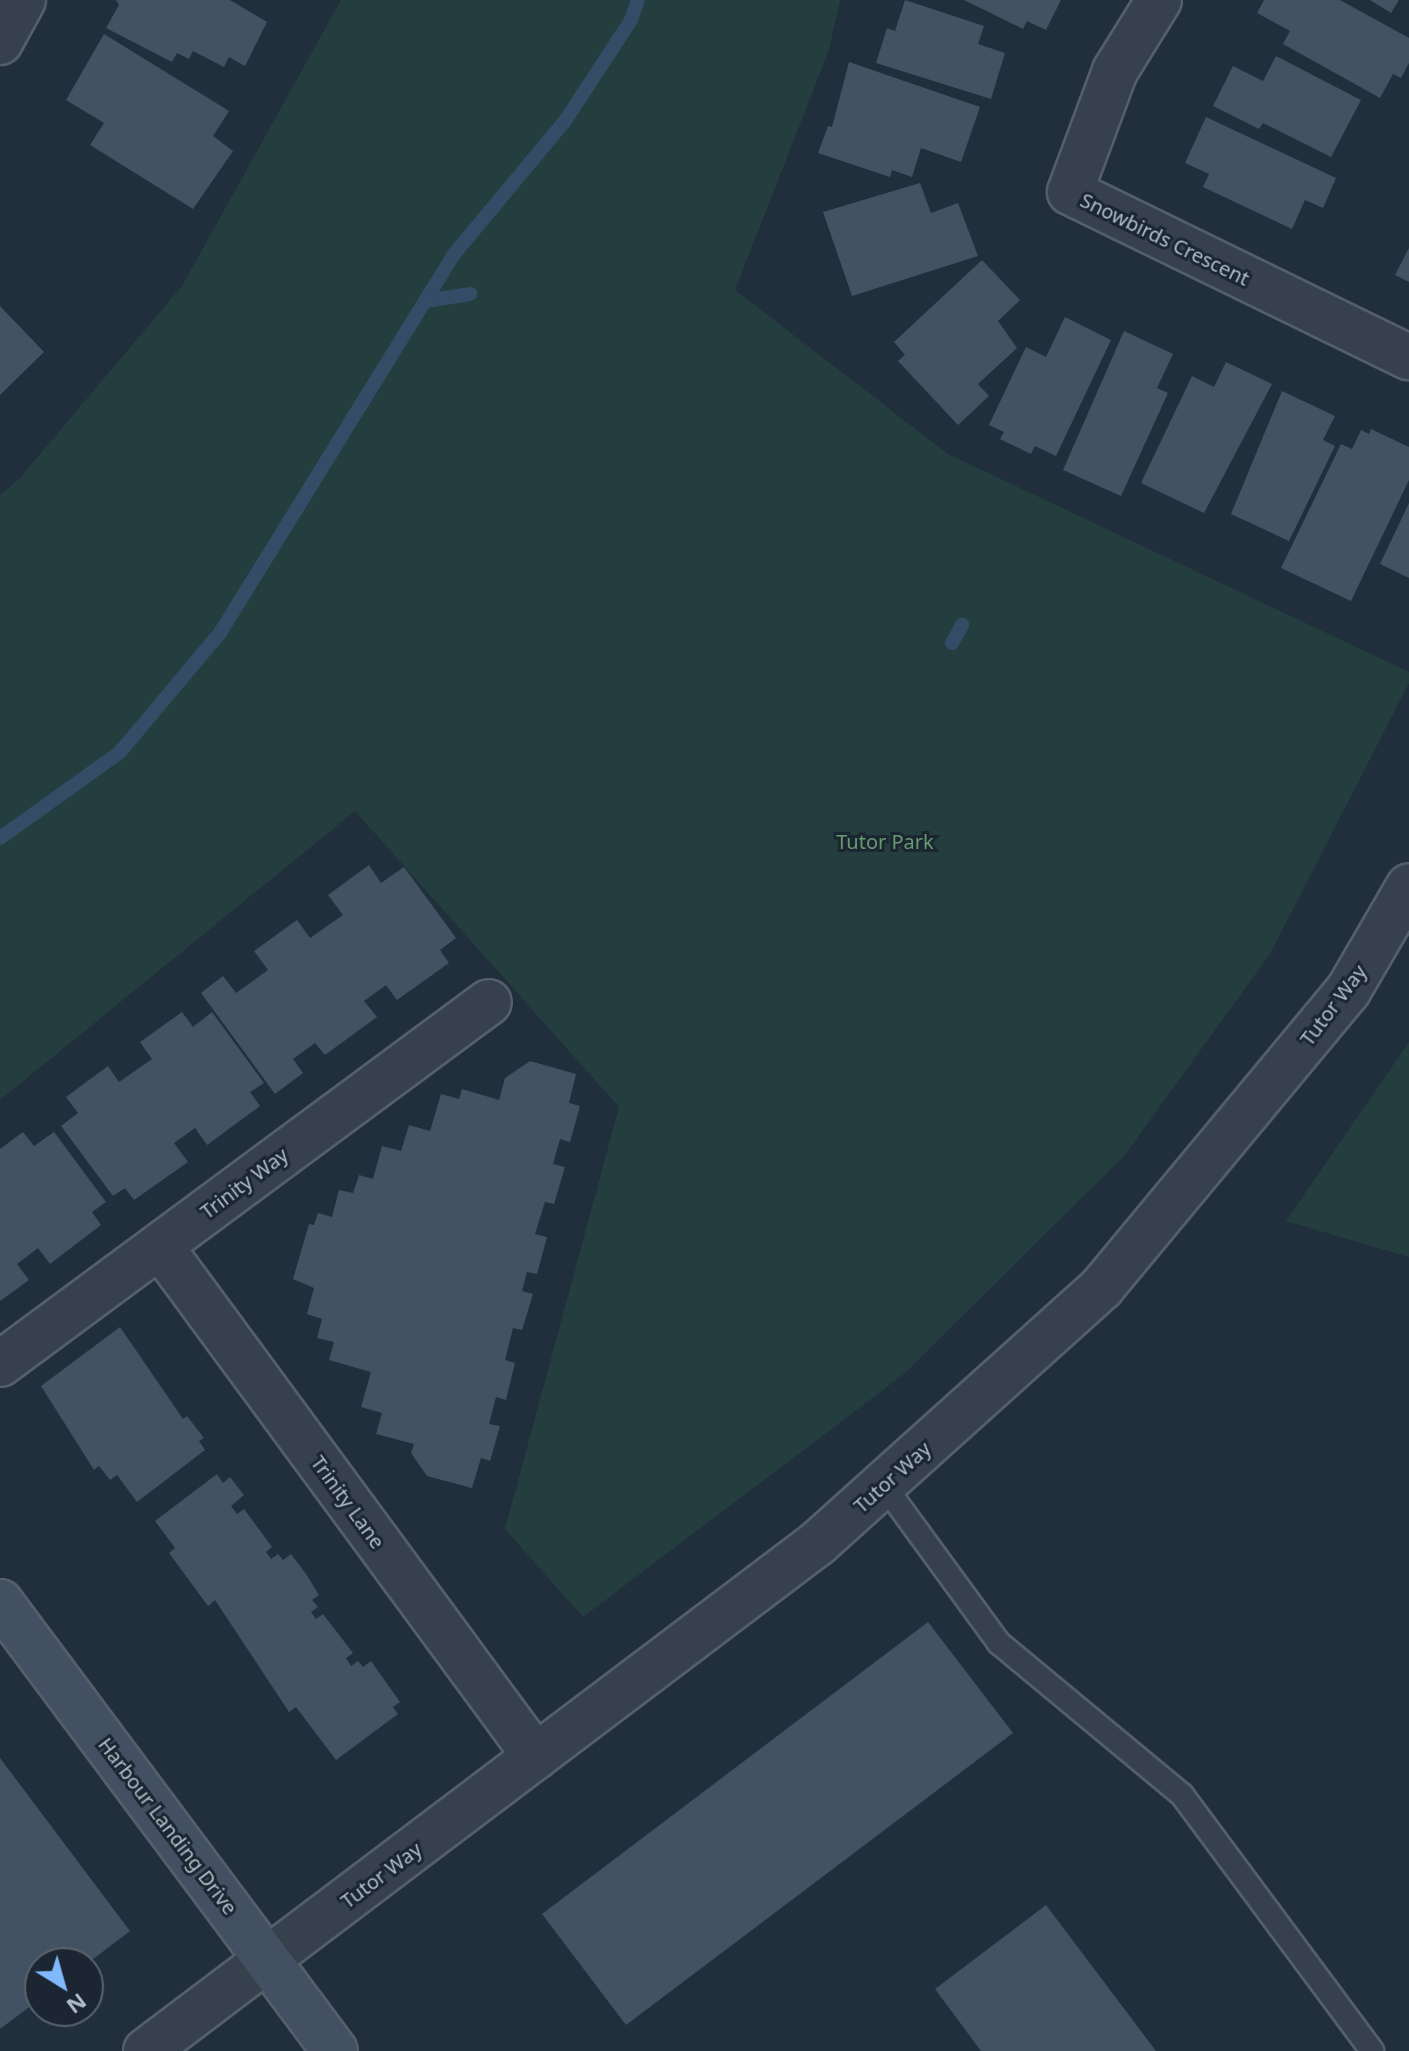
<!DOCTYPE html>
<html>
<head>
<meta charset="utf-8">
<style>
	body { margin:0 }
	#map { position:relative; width:1409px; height:2051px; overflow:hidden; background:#212f3d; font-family:"Noto Sans",sans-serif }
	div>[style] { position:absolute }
	.green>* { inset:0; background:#243d3e }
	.stream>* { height:14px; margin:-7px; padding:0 7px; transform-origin:7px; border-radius:7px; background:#344c66 }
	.building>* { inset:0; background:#425262 }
	.roads { filter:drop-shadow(2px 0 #545f6b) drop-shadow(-2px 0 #545f6b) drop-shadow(0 2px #545f6b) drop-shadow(0 -2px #545f6b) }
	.lane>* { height:22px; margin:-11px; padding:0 11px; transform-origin:11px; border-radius:11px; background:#36414d }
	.street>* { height:44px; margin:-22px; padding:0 22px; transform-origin:22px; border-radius:22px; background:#36414d }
	.secondary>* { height:44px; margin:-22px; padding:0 22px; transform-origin:22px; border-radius:22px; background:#435061 }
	span { translate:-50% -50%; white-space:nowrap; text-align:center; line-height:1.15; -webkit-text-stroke:6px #1b2632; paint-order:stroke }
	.street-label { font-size:20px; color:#b1bcc9 }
	.park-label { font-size:20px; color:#679b6f }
	.north { position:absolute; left:24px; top:1947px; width:80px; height:80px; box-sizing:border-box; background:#1b2632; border:2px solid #57626e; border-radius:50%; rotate:143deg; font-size:22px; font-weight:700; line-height:32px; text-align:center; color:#b1bcc9 }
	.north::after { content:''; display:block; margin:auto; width:28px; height:36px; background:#81b9fe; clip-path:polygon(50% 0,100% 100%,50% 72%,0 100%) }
</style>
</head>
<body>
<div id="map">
	<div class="green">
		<i style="clip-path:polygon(341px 0,840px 0,829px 50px,735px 290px,948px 454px,1409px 672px,1409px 683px,1270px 954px,1124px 1156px,904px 1374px,583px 1617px,505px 1529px,619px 1107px,355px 811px,0 1100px,0 495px,19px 479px,182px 286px)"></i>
		<i style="clip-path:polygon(1409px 1042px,1409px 1257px,1286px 1221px)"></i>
	</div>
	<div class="stream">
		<i style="left:425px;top:301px;width:46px;rotate:-8.8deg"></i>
		<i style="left:952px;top:643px;width:21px;rotate:-61deg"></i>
		<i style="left:0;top:838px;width:148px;rotate:-35.6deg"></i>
		<i style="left:120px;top:752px;width:155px;rotate:-50deg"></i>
		<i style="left:220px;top:633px;width:447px;rotate:-58.3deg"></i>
		<i style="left:455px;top:253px;width:172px;rotate:-50.2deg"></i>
		<i style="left:565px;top:121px;width:121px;rotate:-56.8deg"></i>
		<i style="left:631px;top:20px;width:21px;rotate:-71deg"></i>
	</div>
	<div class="building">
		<i style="clip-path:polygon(116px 0,230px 0,267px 22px,245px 66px,229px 57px,224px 67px,193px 51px,189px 59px,177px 53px,172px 62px,106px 28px,119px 5px)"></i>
		<i style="clip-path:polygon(905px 0,984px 26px,978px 44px,1005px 53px,991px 99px,876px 63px,887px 28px,895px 31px)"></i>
		<i style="clip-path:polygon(964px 0,1061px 0,1046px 30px,1027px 21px,1023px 29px)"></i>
		<i style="clip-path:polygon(1264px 0,1340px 0,1409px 38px,1409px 63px,1401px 78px,1393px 74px,1380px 98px,1283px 44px,1290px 31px,1257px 13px)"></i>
		<i style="clip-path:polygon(1370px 0,1399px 0,1391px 13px)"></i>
		<i style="clip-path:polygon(104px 34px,229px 111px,213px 136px,233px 151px,193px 209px,90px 145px,104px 123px,66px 100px)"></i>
		<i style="clip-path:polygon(1276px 56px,1361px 100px,1331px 157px,1263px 123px,1259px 129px,1213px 106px,1233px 66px,1263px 81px)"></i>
		<i style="clip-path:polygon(849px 62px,980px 107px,961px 162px,921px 148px,912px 177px,892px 170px,890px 177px,818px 153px,828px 126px,832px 127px)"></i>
		<i style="clip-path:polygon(1206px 117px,1336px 178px,1323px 208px,1305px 200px,1292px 229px,1203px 187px,1209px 174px,1185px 163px)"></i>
		<i style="clip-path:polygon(920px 183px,931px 213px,958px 203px,978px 256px,852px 296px,823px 212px)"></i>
		<i style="clip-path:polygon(1409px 248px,1409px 282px,1395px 275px)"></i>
		<i style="clip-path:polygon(982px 260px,1020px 300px,998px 321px,1017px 348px,978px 384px,989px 396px,958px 425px,898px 361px,905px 355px,894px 342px)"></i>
		<i style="clip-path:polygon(0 306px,44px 352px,0 395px)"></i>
		<i style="clip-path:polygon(1065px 317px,1111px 340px,1056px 456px,1035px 446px,1031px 454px,1000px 439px,1004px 432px,989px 425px,1026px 347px,1046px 357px)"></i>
		<i style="clip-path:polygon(1124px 331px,1173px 354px,1157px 388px,1168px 393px,1121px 496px,1063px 470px)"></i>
		<i style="clip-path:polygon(1226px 362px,1272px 384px,1204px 513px,1141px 483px,1192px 376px,1214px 387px)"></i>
		<i style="clip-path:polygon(1282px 391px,1335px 416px,1323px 440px,1335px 446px,1289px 541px,1231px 514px)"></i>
		<i style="clip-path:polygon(1371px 429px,1409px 447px,1409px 480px,1351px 601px,1281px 568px,1341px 444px,1352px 449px,1361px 430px,1369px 434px)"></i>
		<i style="clip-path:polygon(1409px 503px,1409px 578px,1380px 564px)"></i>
		<i style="clip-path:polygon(369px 865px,381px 883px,404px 867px,456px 938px,440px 950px,449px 963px,397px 1000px,386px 985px,364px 1001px,377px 1017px,325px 1055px,315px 1043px,293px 1059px,303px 1073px,275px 1094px,201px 993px,223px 976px,236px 993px,268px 970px,254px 951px,297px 920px,310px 938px,343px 915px,328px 895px)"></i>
		<i style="clip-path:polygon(182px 1012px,193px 1027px,212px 1012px,264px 1083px,250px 1092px,260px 1106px,207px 1145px,195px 1128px,174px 1143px,188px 1162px,134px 1200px,125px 1188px,113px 1196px,61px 1126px,78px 1113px,66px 1097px,108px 1066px,119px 1082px,152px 1059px,140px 1042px)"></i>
		<i style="clip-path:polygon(530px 1061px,576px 1074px,569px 1103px,580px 1106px,570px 1142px,560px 1139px,553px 1164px,565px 1167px,554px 1204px,545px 1202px,535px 1234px,547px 1237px,537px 1274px,527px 1272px,522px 1291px,533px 1294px,522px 1330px,513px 1328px,505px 1360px,515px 1363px,506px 1400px,496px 1397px,489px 1424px,500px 1426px,490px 1461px,481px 1458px,472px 1488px,427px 1476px,411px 1453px,414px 1444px,376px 1434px,382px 1413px,361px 1407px,371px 1372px,329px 1360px,334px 1342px,317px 1338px,322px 1319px,307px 1314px,314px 1288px,293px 1279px,309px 1224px,314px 1225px,318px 1213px,332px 1217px,339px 1190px,353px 1193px,359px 1175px,373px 1179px,382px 1146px,401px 1151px,409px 1125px,430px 1131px,441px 1094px,459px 1099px,462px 1089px,499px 1100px,505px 1078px)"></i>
		<i style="clip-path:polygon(23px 1132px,34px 1146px,54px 1132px,106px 1202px,92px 1212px,101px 1225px,50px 1264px,38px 1248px,17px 1264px,29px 1280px,0 1301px,0 1149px)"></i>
		<i style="clip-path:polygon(120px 1327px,183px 1419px,187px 1416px,204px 1438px,199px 1441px,205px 1450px,137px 1502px,117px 1475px,110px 1480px,99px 1466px,94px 1470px,41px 1386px)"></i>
		<i style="clip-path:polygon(217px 1474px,223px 1483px,230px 1477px,244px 1495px,231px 1506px,237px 1514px,244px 1509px,272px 1547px,266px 1552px,271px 1559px,278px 1554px,283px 1560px,291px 1554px,306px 1574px,319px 1595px,312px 1600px,318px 1607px,311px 1612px,316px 1619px,323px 1614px,353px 1653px,346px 1658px,351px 1666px,358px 1661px,363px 1667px,371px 1661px,400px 1702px,393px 1707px,398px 1714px,336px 1760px,296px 1707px,289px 1712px,215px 1600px,208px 1606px,169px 1553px,175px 1548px,155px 1521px)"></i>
		<i style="clip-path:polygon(928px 1622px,1013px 1733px,626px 2025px,542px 1914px)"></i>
		<i style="clip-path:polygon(0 1758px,130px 1931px,88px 1963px,40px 1963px,40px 1999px,0 2029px)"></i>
		<i style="clip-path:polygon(1046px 1905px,1156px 2051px,981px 2051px,935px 1989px)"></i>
	</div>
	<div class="roads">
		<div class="lane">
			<i style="left:883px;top:1484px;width:197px;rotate:53.9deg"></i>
			<i style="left:999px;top:1643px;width:238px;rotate:39.7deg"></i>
			<i style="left:1182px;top:1795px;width:319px;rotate:53.4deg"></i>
		</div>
		<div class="street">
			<i style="left:1159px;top:0;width:84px;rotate:121.8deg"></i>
			<i style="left:1115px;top:71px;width:129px;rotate:110.4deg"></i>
			<i style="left:1070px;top:192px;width:377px;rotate:26deg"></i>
			<i style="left:0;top:42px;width:48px;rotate:-61.3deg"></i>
			<i style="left:160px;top:1246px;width:634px;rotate:53.65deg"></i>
			<i style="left:0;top:1364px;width:608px;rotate:-36.51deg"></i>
			<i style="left:146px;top:2051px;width:842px;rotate:-37.09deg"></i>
			<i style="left:818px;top:1543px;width:382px;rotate:-42deg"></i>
			<i style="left:1102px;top:1287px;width:385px;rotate:-50.3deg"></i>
			<i style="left:1348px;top:991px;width:121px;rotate:-59.8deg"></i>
		</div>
		<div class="secondary">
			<i style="left:0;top:1602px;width:560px;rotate:53.27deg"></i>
		</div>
	</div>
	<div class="street-label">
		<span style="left:1165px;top:239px;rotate:26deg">Snowbirds Crescent</span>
		<span style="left:1333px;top:1005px;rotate:-53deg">Tutor Way</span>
		<span style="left:244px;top:1183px;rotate:-37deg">Trinity Way</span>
		<span style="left:892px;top:1477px;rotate:-42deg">Tutor Way</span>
		<span style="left:348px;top:1502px;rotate:54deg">Trinity Lane</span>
		<span style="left:168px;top:1826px;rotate:53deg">Harbour Landing Drive</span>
		<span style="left:381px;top:1875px;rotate:-37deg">Tutor Way</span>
	</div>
	<div class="park-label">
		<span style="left:885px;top:841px">Tutor Park</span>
	</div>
	<div class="north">N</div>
</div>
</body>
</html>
